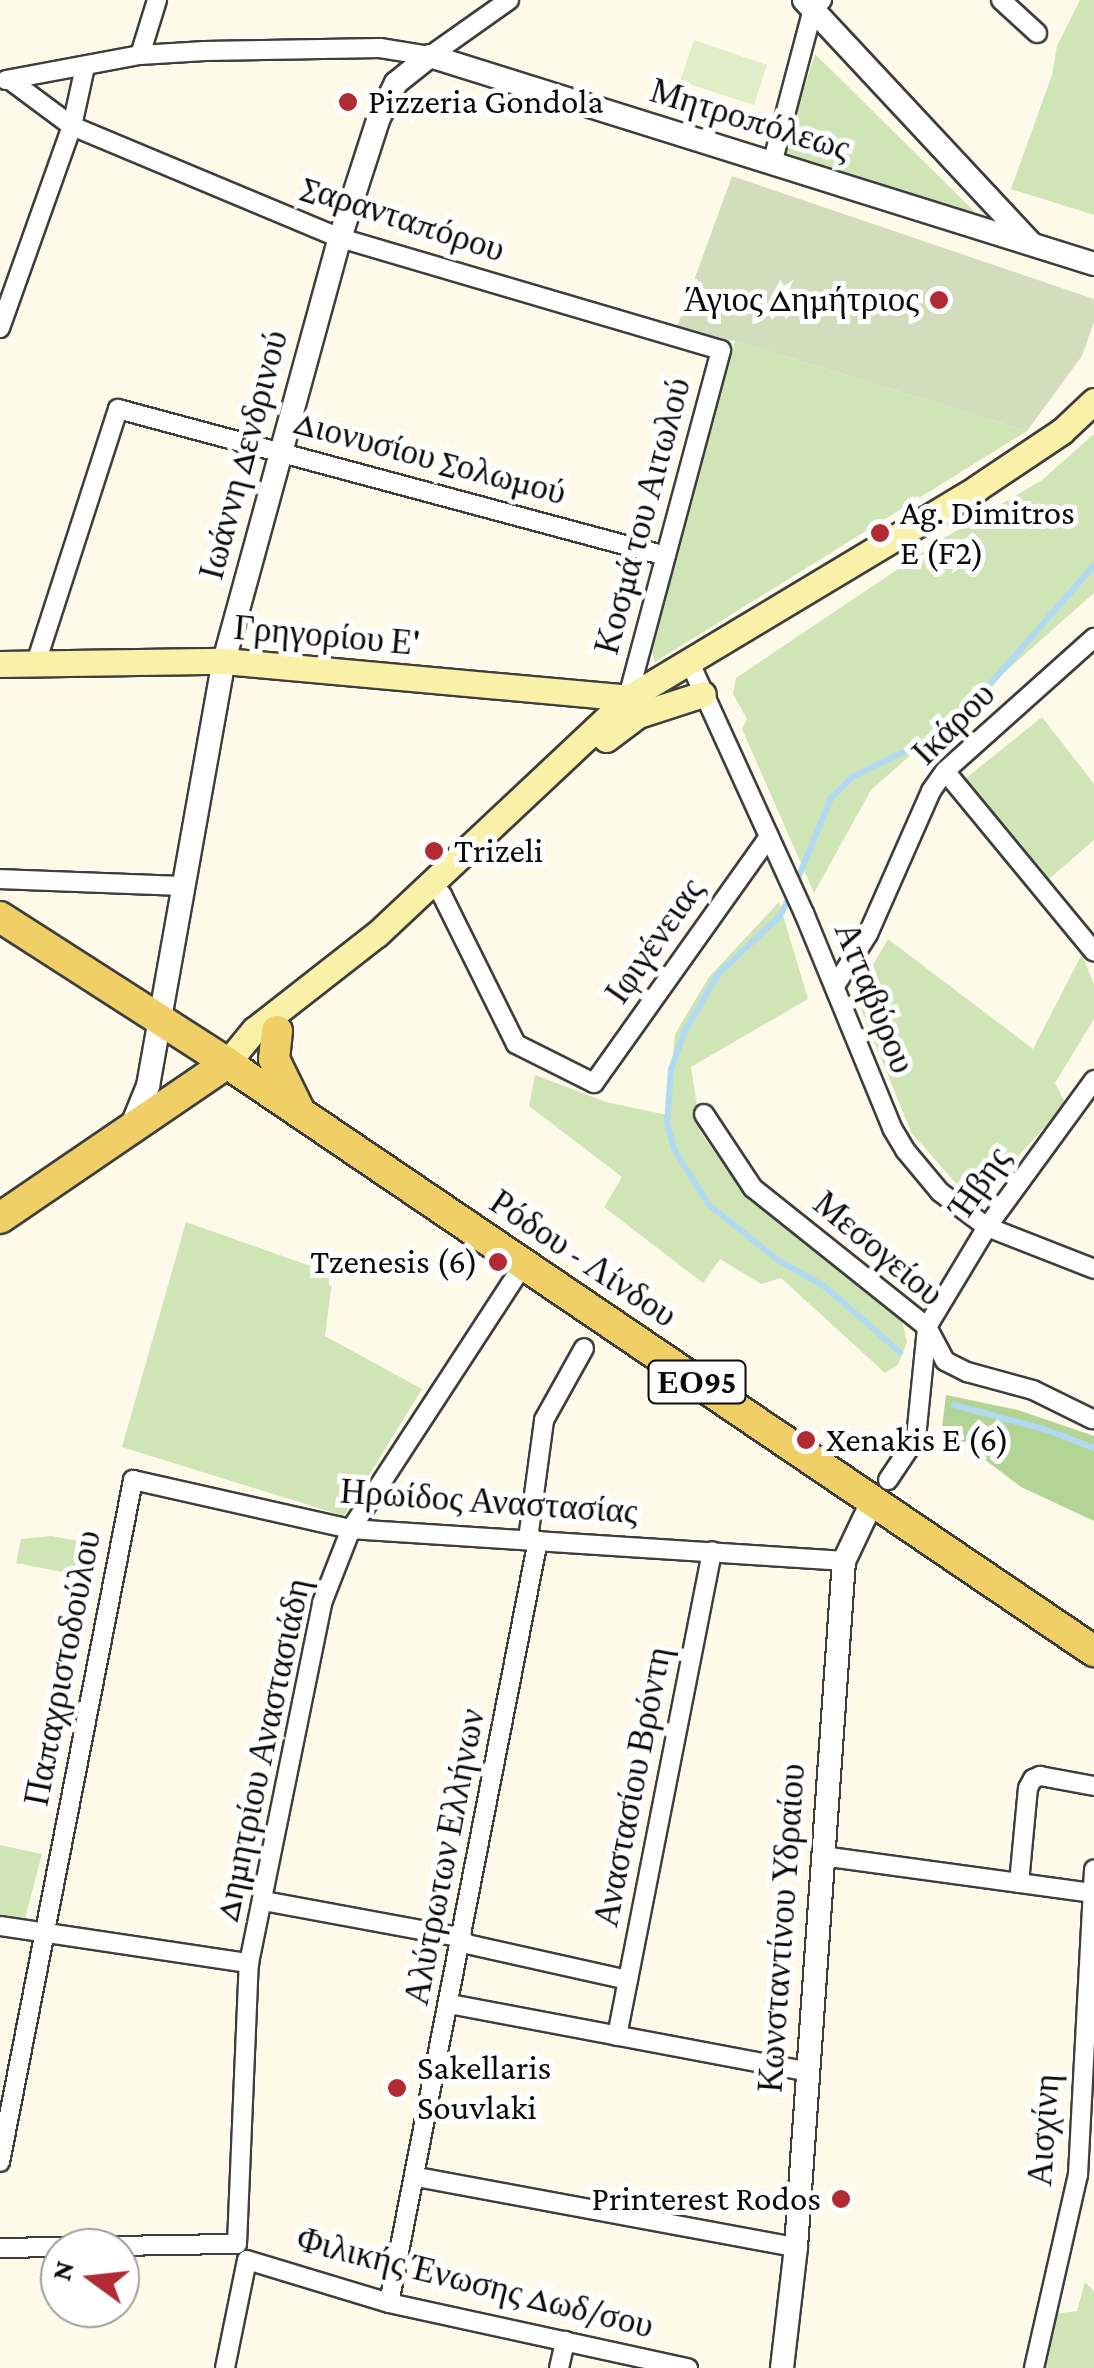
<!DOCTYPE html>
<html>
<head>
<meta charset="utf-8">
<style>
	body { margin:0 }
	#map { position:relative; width:1094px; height:2368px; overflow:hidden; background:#fefae9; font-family:"Crimson Pro",serif }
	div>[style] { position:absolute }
	.green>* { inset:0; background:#cfe5b6 }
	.forest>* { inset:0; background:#b2d596 }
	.cemetery>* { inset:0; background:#d3ddbd }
	.pitch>* { inset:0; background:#e0edc7 }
	.stream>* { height:6px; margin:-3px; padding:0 3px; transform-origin:3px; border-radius:3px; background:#b1daf2 }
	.roads { filter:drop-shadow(2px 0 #3e3e3e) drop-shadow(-2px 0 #3e3e3e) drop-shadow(0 2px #3e3e3e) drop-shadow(0 -2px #3e3e3e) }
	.minor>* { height:18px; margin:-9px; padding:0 9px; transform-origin:9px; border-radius:9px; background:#fff }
	.tertiary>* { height:22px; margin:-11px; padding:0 11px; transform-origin:11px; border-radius:11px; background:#fff }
	.secondary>* { height:25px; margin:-12.5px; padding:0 12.5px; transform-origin:12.5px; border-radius:12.5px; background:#faf1a8 }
	.primary>* { height:30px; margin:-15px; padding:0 15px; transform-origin:15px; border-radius:15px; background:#f1cf67 }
	.dots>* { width:28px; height:28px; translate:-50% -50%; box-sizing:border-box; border:5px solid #fff; border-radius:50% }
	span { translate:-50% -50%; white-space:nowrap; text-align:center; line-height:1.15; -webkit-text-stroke:10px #fff; paint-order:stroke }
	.shield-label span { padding:2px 8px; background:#fff; border:2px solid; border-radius:8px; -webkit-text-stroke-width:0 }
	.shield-label { font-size:32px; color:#0b0b0b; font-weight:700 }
	.poi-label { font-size:35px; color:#0b0b0b }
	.left { translate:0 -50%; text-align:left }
	.right { translate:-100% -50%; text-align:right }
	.street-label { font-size:35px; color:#0b0b0b }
	.north { position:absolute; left:40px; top:2228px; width:100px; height:100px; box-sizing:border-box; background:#fff; border:2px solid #9d9d9d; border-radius:50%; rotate:285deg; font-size:28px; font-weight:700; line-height:40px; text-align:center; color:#0b0b0b }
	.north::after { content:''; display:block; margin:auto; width:35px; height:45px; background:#b22b32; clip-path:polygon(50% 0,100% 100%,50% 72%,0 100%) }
</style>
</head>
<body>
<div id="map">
	<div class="green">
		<i style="clip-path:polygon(1080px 0,1094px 0,1094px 215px,1011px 189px,1052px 75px,1057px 46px)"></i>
		<i style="clip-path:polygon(815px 54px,974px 211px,973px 216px,783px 154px)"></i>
		<i style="clip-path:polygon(735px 341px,1027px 431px,655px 662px,651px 649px)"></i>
		<i style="clip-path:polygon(1094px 434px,1094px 593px,871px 790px,814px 893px,742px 729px,747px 719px,733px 694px,736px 678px,944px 538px,1042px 480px)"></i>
		<i style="clip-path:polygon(1042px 717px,1094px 784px,1094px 840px,1049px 879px,965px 779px)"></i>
		<i style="clip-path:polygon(779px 902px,808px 999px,691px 1067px,701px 1133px,750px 1201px,899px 1309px,907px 1342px,898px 1365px,885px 1373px,781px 1278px,761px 1284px,720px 1259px,703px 1283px,604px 1207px,622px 1177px,529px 1106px,535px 1075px,606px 1102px,667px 1115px,675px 1034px,709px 977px)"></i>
		<i style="clip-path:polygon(888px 939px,1033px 1049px,1082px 954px,1094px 985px,1094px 1019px,1055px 1083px,1066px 1104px,974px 1204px,911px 1132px,859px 1004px,862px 984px)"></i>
		<i style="clip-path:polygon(186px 1222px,333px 1274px,325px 1336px,422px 1389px,344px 1516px,122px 1447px)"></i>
		<i style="clip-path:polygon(51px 1536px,95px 1544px,88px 1577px,16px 1563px,21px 1539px)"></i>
		<i style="clip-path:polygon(0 1845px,42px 1854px,25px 1918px,0 1914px)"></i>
		<i style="clip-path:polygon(1085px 2282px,1094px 2291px,1094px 2368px,1038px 2368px,1053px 2314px,1077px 2311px)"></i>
	</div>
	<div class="forest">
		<i style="clip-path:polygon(946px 1395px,1018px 1410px,1094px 1436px,1094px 1521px,1021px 1487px,942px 1427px)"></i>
	</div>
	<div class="cemetery">
		<i style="clip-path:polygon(732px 176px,1094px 299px,1094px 322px,1082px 356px,1027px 431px,735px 341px,676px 330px)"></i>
	</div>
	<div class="pitch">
		<i style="clip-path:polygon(694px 40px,767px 65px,754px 105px,680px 81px)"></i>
	</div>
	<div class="stream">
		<i style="left:796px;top:883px;width:92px;rotate:-67.6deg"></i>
		<i style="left:831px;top:798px;width:30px;rotate:-45deg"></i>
		<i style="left:852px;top:777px;width:96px;rotate:-26deg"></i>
		<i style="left:938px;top:735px;width:45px;rotate:-41.4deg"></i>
		<i style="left:972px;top:705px;width:186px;rotate:-48.9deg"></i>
		<i style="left:791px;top:894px;width:25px;rotate:117deg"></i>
		<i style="left:780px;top:916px;width:85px;rotate:136.9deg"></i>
		<i style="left:718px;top:974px;width:66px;rotate:120.1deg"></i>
		<i style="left:685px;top:1031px;width:40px;rotate:110.2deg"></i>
		<i style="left:671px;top:1069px;width:54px;rotate:94.2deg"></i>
		<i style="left:667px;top:1123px;width:27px;rotate:75deg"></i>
		<i style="left:674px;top:1149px;width:66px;rotate:58deg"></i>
		<i style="left:709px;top:1205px;width:88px;rotate:38.6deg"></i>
		<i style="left:778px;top:1260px;width:53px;rotate:29.5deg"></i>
		<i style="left:824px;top:1286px;width:101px;rotate:41deg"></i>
		<i style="left:954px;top:1405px;width:93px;rotate:14.9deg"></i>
		<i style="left:1044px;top:1429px;width:53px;rotate:20.8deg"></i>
	</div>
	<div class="roads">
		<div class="minor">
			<i style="left:1001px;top:0;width:49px;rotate:42.5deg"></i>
			<i style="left:140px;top:55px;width:58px;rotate:-72.8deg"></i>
			<i style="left:6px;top:80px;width:136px;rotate:-10.6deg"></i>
			<i style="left:140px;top:55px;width:65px;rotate:-3.5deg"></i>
			<i style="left:205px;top:51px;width:175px;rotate:-1deg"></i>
			<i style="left:380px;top:48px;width:51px;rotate:9.1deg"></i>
			<i style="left:430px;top:56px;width:97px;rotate:-35.3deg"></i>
			<i style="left:10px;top:80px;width:77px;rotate:36.6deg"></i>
			<i style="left:72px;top:126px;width:290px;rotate:22.7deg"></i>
			<i style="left:340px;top:238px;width:397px;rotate:16.4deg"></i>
			<i style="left:721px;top:350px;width:360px;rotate:105deg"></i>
			<i style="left:772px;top:164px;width:160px;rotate:-75.2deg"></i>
			<i style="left:813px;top:9px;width:13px;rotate:-45deg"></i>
			<i style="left:0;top:328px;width:214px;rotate:-70.4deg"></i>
			<i style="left:72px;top:126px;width:60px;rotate:-77.6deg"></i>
			<i style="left:36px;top:663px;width:267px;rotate:-72.1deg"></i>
			<i style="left:118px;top:409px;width:567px;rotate:15.02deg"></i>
			<i style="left:690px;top:663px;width:275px;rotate:65.5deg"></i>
			<i style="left:804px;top:913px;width:232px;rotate:67.7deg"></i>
			<i style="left:892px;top:1128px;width:26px;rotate:59deg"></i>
			<i style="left:905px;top:1150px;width:55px;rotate:50.2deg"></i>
			<i style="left:940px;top:1192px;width:59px;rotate:36.7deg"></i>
			<i style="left:987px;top:1227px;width:115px;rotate:21.4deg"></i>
			<i style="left:945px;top:771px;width:234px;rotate:50.5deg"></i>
			<i style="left:0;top:879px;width:180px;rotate:2.2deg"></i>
			<i style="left:432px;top:883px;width:16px;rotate:50deg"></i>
			<i style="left:442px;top:895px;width:166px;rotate:63.6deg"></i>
			<i style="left:516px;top:1044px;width:87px;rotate:26.6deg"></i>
			<i style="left:594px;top:1083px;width:302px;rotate:-54.6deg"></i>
			<i style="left:835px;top:986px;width:62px;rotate:-57.6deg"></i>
			<i style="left:868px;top:934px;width:156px;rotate:-66.2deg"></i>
			<i style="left:931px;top:791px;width:24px;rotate:-55deg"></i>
			<i style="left:945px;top:771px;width:200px;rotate:-41.8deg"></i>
			<i style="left:704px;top:1114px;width:89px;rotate:56.5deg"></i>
			<i style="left:753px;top:1188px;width:223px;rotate:38.6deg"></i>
			<i style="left:927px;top:1327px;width:38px;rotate:62deg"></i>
			<i style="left:945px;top:1361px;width:25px;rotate:27deg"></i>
			<i style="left:967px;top:1372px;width:68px;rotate:15.3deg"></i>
			<i style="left:1033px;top:1390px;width:66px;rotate:26.2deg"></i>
			<i style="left:888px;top:1480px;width:50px;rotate:-56.3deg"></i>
			<i style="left:916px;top:1438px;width:112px;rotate:-84.3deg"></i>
			<i style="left:927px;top:1327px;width:117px;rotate:-59deg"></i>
			<i style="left:987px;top:1227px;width:182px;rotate:-53.9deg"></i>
			<i style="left:528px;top:1539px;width:120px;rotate:-82.3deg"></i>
			<i style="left:544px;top:1420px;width:82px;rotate:-60.9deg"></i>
			<i style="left:822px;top:1856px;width:274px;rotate:7.8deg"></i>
			<i style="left:1019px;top:1883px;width:95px;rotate:-84.6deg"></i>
			<i style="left:1028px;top:1788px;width:10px;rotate:-61deg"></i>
			<i style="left:1033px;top:1779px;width:8px;rotate:-23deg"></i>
			<i style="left:1040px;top:1776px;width:55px;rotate:10.5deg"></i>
			<i style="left:264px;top:1901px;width:202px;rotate:10.5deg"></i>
			<i style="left:0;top:1926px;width:252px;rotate:8.5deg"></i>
			<i style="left:462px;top:1943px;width:170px;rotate:12.6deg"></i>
			<i style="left:450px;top:2004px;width:362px;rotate:10.7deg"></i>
			<i style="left:617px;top:2036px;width:494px;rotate:-78.9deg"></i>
			<i style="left:0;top:2162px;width:695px;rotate:-78.96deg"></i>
			<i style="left:133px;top:1480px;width:223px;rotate:12.7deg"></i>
			<i style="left:351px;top:1529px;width:494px;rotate:3.7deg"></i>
			<i style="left:417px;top:2177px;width:385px;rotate:10.5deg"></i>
			<i style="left:237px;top:2244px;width:281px;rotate:-87.6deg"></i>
			<i style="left:249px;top:1963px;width:367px;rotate:-78.5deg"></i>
			<i style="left:322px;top:1603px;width:79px;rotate:-68.6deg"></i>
			<i style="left:351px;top:1529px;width:316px;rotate:-56.9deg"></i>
			<i style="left:0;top:2248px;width:237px;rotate:-1deg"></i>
			<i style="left:247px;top:2260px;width:148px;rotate:16.8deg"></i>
			<i style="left:389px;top:2303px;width:306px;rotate:12.3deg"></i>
			<i style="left:389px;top:2303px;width:777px;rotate:-78.95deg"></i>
			<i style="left:225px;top:2368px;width:110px;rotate:-78.5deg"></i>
			<i style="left:559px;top:2368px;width:28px;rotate:-77deg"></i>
			<i style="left:1034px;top:2368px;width:198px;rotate:-77.2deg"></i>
			<i style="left:1078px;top:2175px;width:306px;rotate:-87deg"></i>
		</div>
		<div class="tertiary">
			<i style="left:804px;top:0;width:330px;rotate:47deg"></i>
			<i style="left:130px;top:1130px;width:48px;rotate:-67.8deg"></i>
			<i style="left:148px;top:1086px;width:432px;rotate:-79.9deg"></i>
			<i style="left:224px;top:661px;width:439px;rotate:-74.7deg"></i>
			<i style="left:340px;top:238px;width:124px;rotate:-72.1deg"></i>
			<i style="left:378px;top:120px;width:41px;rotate:-64.1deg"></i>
			<i style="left:396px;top:83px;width:43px;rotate:-38.5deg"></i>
			<i style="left:430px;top:56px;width:696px;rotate:17.39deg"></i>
			<i style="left:782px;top:2368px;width:122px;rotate:-83.4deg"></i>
			<i style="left:796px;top:2247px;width:688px;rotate:-86deg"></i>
			<i style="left:844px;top:1561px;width:68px;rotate:-64.6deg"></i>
		</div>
		<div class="secondary">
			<i style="left:0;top:664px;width:224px;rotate:-0.8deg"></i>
			<i style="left:224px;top:661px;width:406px;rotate:5.2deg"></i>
			<i style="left:606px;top:739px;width:40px;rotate:-37deg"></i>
			<i style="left:638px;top:715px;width:68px;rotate:-17.9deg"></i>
			<i style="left:227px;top:1063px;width:43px;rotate:-50.7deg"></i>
			<i style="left:254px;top:1030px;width:156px;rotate:-38deg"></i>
			<i style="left:377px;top:934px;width:345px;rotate:-43.2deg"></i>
			<i style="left:628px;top:698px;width:407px;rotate:-31deg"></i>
			<i style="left:977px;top:488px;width:102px;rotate:-33.8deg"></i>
			<i style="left:1062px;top:431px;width:44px;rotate:-43.2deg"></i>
		</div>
		<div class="primary">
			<i style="left:0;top:917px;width:270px;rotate:32.7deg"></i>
			<i style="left:227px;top:1063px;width:1048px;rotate:34.15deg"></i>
			<i style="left:277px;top:1031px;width:28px;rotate:96deg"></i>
			<i style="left:274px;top:1059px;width:57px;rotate:63.9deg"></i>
			<i style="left:0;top:1218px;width:275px;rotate:-34.3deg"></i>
		</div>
	</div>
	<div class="dots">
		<i style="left:348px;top:102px;background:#b22b32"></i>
		<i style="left:939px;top:300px;background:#b22b32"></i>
		<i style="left:880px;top:533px;background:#b22b32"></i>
		<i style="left:434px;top:851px;background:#b22b32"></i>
		<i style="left:498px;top:1262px;background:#b22b32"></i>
		<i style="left:806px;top:1440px;background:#b22b32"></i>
		<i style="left:397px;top:2088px;background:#b22b32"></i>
		<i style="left:841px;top:2199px;background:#b22b32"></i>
	</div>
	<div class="shield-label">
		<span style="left:697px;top:1382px">ΕΟ95</span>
	</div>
	<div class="poi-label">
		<span class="left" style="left:368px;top:102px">Pizzeria Gondola</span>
		<span class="right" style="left:919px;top:300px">Άγιος Δημήτριος</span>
		<span class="left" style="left:900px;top:533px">Ag. Dimitros<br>E (F2)</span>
		<span class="left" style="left:454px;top:851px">Trizeli</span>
		<span class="right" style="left:478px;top:1262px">Tzenesis (6)</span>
		<span class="left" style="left:826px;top:1440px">Xenakis E (6)</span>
		<span class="left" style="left:417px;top:2088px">Sakellaris<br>Souvlaki</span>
		<span class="right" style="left:821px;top:2199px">Printerest Rodos</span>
	</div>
	<div class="street-label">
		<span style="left:750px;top:120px;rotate:17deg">Μητροπόλεως</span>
		<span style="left:403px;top:219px;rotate:18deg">Σαρανταπόρου</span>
		<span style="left:244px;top:455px;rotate:-75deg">Ιωάννη Δενδρινού</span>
		<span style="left:430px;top:458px;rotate:15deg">Διονυσίου Σολωμού</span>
		<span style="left:643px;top:516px;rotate:-75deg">Κοσμά του Αιτωλού</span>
		<span style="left:327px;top:636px;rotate:5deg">Γρηγορίου Ε'</span>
		<span style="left:954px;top:724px;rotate:-45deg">Ικάρου</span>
		<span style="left:655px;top:941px;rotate:-55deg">Ιφιγένειας</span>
		<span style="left:874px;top:998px;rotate:68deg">Ατταβύρου</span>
		<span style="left:980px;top:1183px;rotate:-55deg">Ήβης</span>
		<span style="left:878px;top:1249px;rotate:40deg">Μεσογείου</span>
		<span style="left:583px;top:1259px;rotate:34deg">Ρόδου - Λίνδου</span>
		<span style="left:489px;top:1502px;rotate:4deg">Ηρωίδος Αναστασίας</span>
		<span style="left:63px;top:1668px;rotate:-79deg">Παπαχριστοδούλου</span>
		<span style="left:263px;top:1750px;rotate:-78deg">Δημητρίου Αναστασιάδη</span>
		<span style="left:633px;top:1787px;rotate:-79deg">Αναστασίου Βρόντη</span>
		<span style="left:445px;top:1857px;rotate:-79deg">Αλύτρωτων Ελλήνων</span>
		<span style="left:782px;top:1928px;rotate:-86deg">Κωνσταντίνου Υδραίου</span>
		<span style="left:1044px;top:2130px;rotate:-86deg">Αισχίνη</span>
		<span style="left:475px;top:2283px;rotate:14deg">Φιλικής Ένωσης Δωδ/σου</span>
	</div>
	<div class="north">N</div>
</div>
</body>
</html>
